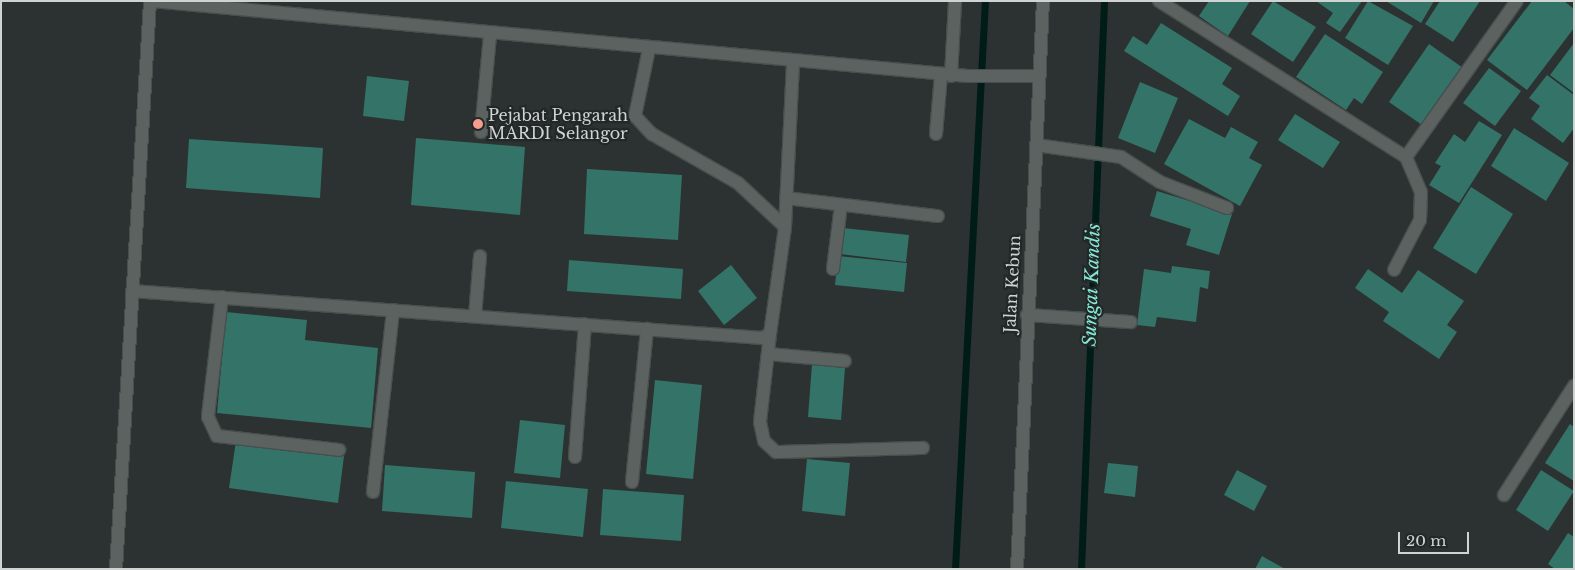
<!DOCTYPE html>
<html>
<head>
<meta charset="utf-8">
<style>
	body { margin:0 }
	#map { position:relative; width:1575px; height:570px; overflow:hidden; background:#2c3231; font-family:"Libre Baskerville",serif }
	div>[style] { position:absolute }
	.stream>* { height:7px; margin:-3.5px; padding:0 3.5px; transform-origin:3.5px; border-radius:3.5px; background:#001c17 }
	.building>* { inset:0; background:#347368 }
	.roads { filter:drop-shadow(1px 0 #484e4d) drop-shadow(-1px 0 #484e4d) drop-shadow(0 1px #484e4d) drop-shadow(0 -1px #484e4d) }
	.service>* { height:12px; margin:-6px; padding:0 6px; transform-origin:6px; border-radius:6px; background:#5b6260 }
	.minor>* { height:12px; margin:-6px; padding:0 6px; transform-origin:6px; border-radius:6px; background:#5b6260 }
	.secondary>* { height:12px; margin:-6px; padding:0 6px; transform-origin:6px; border-radius:6px; background:#5b6260 }
	.dots>* { width:14px; height:14px; translate:-50% -50%; box-sizing:border-box; border:2px solid #222827; border-radius:50% }
	span { translate:-50% -50%; white-space:nowrap; text-align:center; line-height:1.15; -webkit-text-stroke:4.5px #222827; paint-order:stroke }
	.poi-label { font-size:16px; color:#cfd3d2 }
	.left { translate:0 -50%; text-align:left }
	.street-label { font-size:16px; color:#cfd3d2 }
	.water-label { font-size:18px; color:#86e9d7; font-style:italic }
	.frame { position:absolute; inset:0; border:2px solid #cfd3d2; pointer-events:none }
	.scale { position:absolute; left:1398px; top:532px; width:71px; height:22px; box-sizing:border-box; border:2px solid #cfd3d2; border-top:0; padding-left:6px; font-size:15px; line-height:18px; white-space:nowrap; color:#cfd3d2; -webkit-text-stroke:4px #222827; paint-order:stroke }
</style>
</head>
<body>
<div id="map">
	<div class="stream">
		<i style="left:955px;top:569px;width:569px;rotate:-86.98deg"></i>
		<i style="left:1081px;top:569px;width:568px;rotate:-87.68deg"></i>
	</div>
	<div class="building">
		<i style="clip-path:polygon(1209px 1px,1250px 1px,1228px 36px,1199px 16px)"></i>
		<i style="clip-path:polygon(1273px 1px,1316px 27px,1293px 62px,1251px 34px)"></i>
		<i style="clip-path:polygon(1316px 1px,1362px 1px,1340px 32px,1326px 23px,1333px 13px)"></i>
		<i style="clip-path:polygon(1368px 1px,1413px 26px,1388px 65px,1345px 38px)"></i>
		<i style="clip-path:polygon(1386px 1px,1434px 1px,1421px 23px)"></i>
		<i style="clip-path:polygon(1440px 1px,1480px 1px,1453px 42px,1425px 24px)"></i>
		<i style="clip-path:polygon(1532px 1px,1564px 1px,1574px 9px,1574px 28px,1527px 90px,1487px 60px)"></i>
		<i style="clip-path:polygon(1161px 23px,1232px 68px,1222px 84px,1240px 96px,1228px 116px,1124px 51px,1133px 36px,1147px 45px)"></i>
		<i style="clip-path:polygon(1325px 34px,1383px 72px,1362px 104px,1354px 98px,1346px 110px,1296px 77px)"></i>
		<i style="clip-path:polygon(1574px 43px,1574px 93px,1550px 75px)"></i>
		<i style="clip-path:polygon(1429px 44px,1466px 70px,1425px 127px,1389px 102px)"></i>
		<i style="clip-path:polygon(1489px 68px,1521px 91px,1495px 126px,1463px 103px)"></i>
		<i style="clip-path:polygon(1547px 75px,1574px 95px,1574px 128px,1563px 143px,1531px 119px,1540px 106px,1529px 98px)"></i>
		<i style="clip-path:polygon(367px 76px,409px 81px,404px 121px,363px 116px)"></i>
		<i style="clip-path:polygon(1140px 82px,1178px 98px,1155px 153px,1118px 138px)"></i>
		<i style="clip-path:polygon(1295px 114px,1340px 142px,1323px 168px,1278px 140px)"></i>
		<i style="clip-path:polygon(1189px 119px,1225px 138px,1231px 127px,1258px 142px,1249px 158px,1262px 165px,1240px 206px,1164px 164px)"></i>
		<i style="clip-path:polygon(1479px 121px,1502px 135px,1459px 203px,1429px 185px,1441px 166px,1435px 163px,1454px 134px,1465px 142px)"></i>
		<i style="clip-path:polygon(1514px 128px,1569px 163px,1546px 201px,1491px 166px)"></i>
		<i style="clip-path:polygon(416px 138px,525px 147px,520px 215px,411px 205px)"></i>
		<i style="clip-path:polygon(189px 139px,323px 148px,320px 198px,186px 188px)"></i>
		<i style="clip-path:polygon(587px 169px,682px 175px,678px 240px,584px 234px)"></i>
		<i style="clip-path:polygon(1471px 187px,1513px 214px,1476px 274px,1433px 248px)"></i>
		<i style="clip-path:polygon(1157px 191px,1232px 214px,1219px 255px,1186px 245px,1191px 229px,1150px 216px)"></i>
		<i style="clip-path:polygon(843px 228px,909px 235px,906px 262px,840px 254px)"></i>
		<i style="clip-path:polygon(838px 256px,907px 263px,904px 292px,835px 285px)"></i>
		<i style="clip-path:polygon(569px 260px,683px 269px,681px 299px,567px 291px)"></i>
		<i style="clip-path:polygon(731px 265px,757px 298px,724px 325px,698px 291px)"></i>
		<i style="clip-path:polygon(1172px 266px,1210px 271px,1208px 289px,1200px 287px,1196px 322px,1157px 317px,1155px 327px,1137px 325px,1144px 269px,1171px 273px)"></i>
		<i style="clip-path:polygon(1368px 269px,1402px 293px,1418px 270px,1464px 301px,1447px 325px,1457px 332px,1439px 359px,1383px 321px,1389px 312px,1355px 288px)"></i>
		<i style="clip-path:polygon(226px 312px,307px 320px,305px 340px,378px 348px,371px 428px,217px 413px)"></i>
		<i style="clip-path:polygon(812px 364px,845px 368px,841px 420px,808px 417px)"></i>
		<i style="clip-path:polygon(655px 380px,702px 385px,693px 479px,646px 474px)"></i>
		<i style="clip-path:polygon(520px 420px,565px 425px,560px 478px,514px 473px)"></i>
		<i style="clip-path:polygon(1570px 424px,1574px 427px,1574px 481px,1545px 463px)"></i>
		<i style="clip-path:polygon(236px 441px,344px 456px,338px 503px,229px 488px)"></i>
		<i style="clip-path:polygon(807px 459px,850px 463px,845px 516px,802px 511px)"></i>
		<i style="clip-path:polygon(1108px 463px,1138px 466px,1135px 497px,1104px 493px)"></i>
		<i style="clip-path:polygon(385px 465px,475px 472px,472px 518px,382px 511px)"></i>
		<i style="clip-path:polygon(1237px 470px,1267px 486px,1254px 511px,1224px 495px)"></i>
		<i style="clip-path:polygon(1541px 470px,1574px 491px,1548px 531px,1516px 510px)"></i>
		<i style="clip-path:polygon(506px 481px,588px 489px,583px 537px,501px 528px)"></i>
		<i style="clip-path:polygon(603px 489px,684px 495px,681px 541px,600px 535px)"></i>
		<i style="clip-path:polygon(1568px 533px,1574px 537px,1574px 569px,1555px 569px,1548px 564px)"></i>
		<i style="clip-path:polygon(1262px 556px,1285px 569px,1255px 569px)"></i>
	</div>
	<div class="roads">
		<div class="service">
			<i style="left:152px;top:1px;width:819px;rotate:5.25deg"></i>
			<i style="left:649px;top:49px;width:68px;rotate:101.8deg"></i>
			<i style="left:635px;top:116px;width:25px;rotate:47deg"></i>
			<i style="left:652px;top:134px;width:99px;rotate:29.7deg"></i>
			<i style="left:738px;top:183px;width:64px;rotate:43.1deg"></i>
			<i style="left:481px;top:132px;width:97px;rotate:-84.7deg"></i>
			<i style="left:936px;top:134px;width:59px;rotate:-85.2deg"></i>
			<i style="left:1036px;top:145px;width:86px;rotate:8deg"></i>
			<i style="left:1121px;top:157px;width:46px;rotate:32.7deg"></i>
			<i style="left:1160px;top:182px;width:72px;rotate:21.2deg"></i>
			<i style="left:1406px;top:157px;width:191px;rotate:-54.6deg"></i>
			<i style="left:786px;top:198px;width:153px;rotate:6.8deg"></i>
			<i style="left:833px;top:269px;width:64px;rotate:-82.9deg"></i>
			<i style="left:132px;top:291px;width:632px;rotate:4.27deg"></i>
			<i style="left:762px;top:338px;width:9px;rotate:-27deg"></i>
			<i style="left:770px;top:334px;width:108px;rotate:-82deg"></i>
			<i style="left:785px;top:227px;width:165px;rotate:-87.2deg"></i>
			<i style="left:222px;top:297px;width:121px;rotate:96.7deg"></i>
			<i style="left:208px;top:417px;width:21px;rotate:65deg"></i>
			<i style="left:217px;top:436px;width:123px;rotate:6.5deg"></i>
			<i style="left:475px;top:316px;width:60px;rotate:-85.2deg"></i>
			<i style="left:770px;top:334px;width:89px;rotate:96.5deg"></i>
			<i style="left:760px;top:422px;width:19px;rotate:78deg"></i>
			<i style="left:764px;top:441px;width:16px;rotate:43deg"></i>
			<i style="left:776px;top:452px;width:147px;rotate:-1.6deg"></i>
			<i style="left:769px;top:354px;width:76px;rotate:5.3deg"></i>
			<i style="left:575px;top:457px;width:133px;rotate:-85.7deg"></i>
			<i style="left:632px;top:482px;width:154px;rotate:-84.4deg"></i>
			<i style="left:373px;top:492px;width:183px;rotate:-83.7deg"></i>
		</div>
		<div class="minor">
			<i style="left:1159px;top:1px;width:292px;rotate:32.3deg"></i>
			<i style="left:1406px;top:157px;width:38px;rotate:67deg"></i>
			<i style="left:1421px;top:192px;width:28px;rotate:92deg"></i>
			<i style="left:1420px;top:220px;width:56px;rotate:117.5deg"></i>
			<i style="left:951px;top:76px;width:75px;rotate:-86.9deg"></i>
			<i style="left:968px;top:76px;width:71px"></i>
			<i style="left:1027px;top:315px;width:104px;rotate:3.9deg"></i>
			<i style="left:1504px;top:495px;width:130px;rotate:-57.3deg"></i>
			<i style="left:116px;top:569px;width:569px;rotate:-86.57deg"></i>
		</div>
		<div class="secondary">
			<i style="left:1017px;top:569px;width:569px;rotate:-87.38deg"></i>
		</div>
	</div>
	<div class="dots">
		<i style="left:478px;top:124px;background:#f49d8d"></i>
	</div>
	<div class="poi-label">
		<span class="left" style="left:488px;top:124px">Pejabat Pengarah<br>MARDI Selangor</span>
	</div>
	<div class="street-label">
		<span style="left:1012px;top:284px;rotate:-87deg">Jalan Kebun</span>
	</div>
	<div class="water-label">
		<span style="left:1092px;top:285px;rotate:-88deg">Sungai Kandis</span>
	</div>
	<div class="frame"></div>
	<div class="scale">20 m</div>
</div>
</body>
</html>
